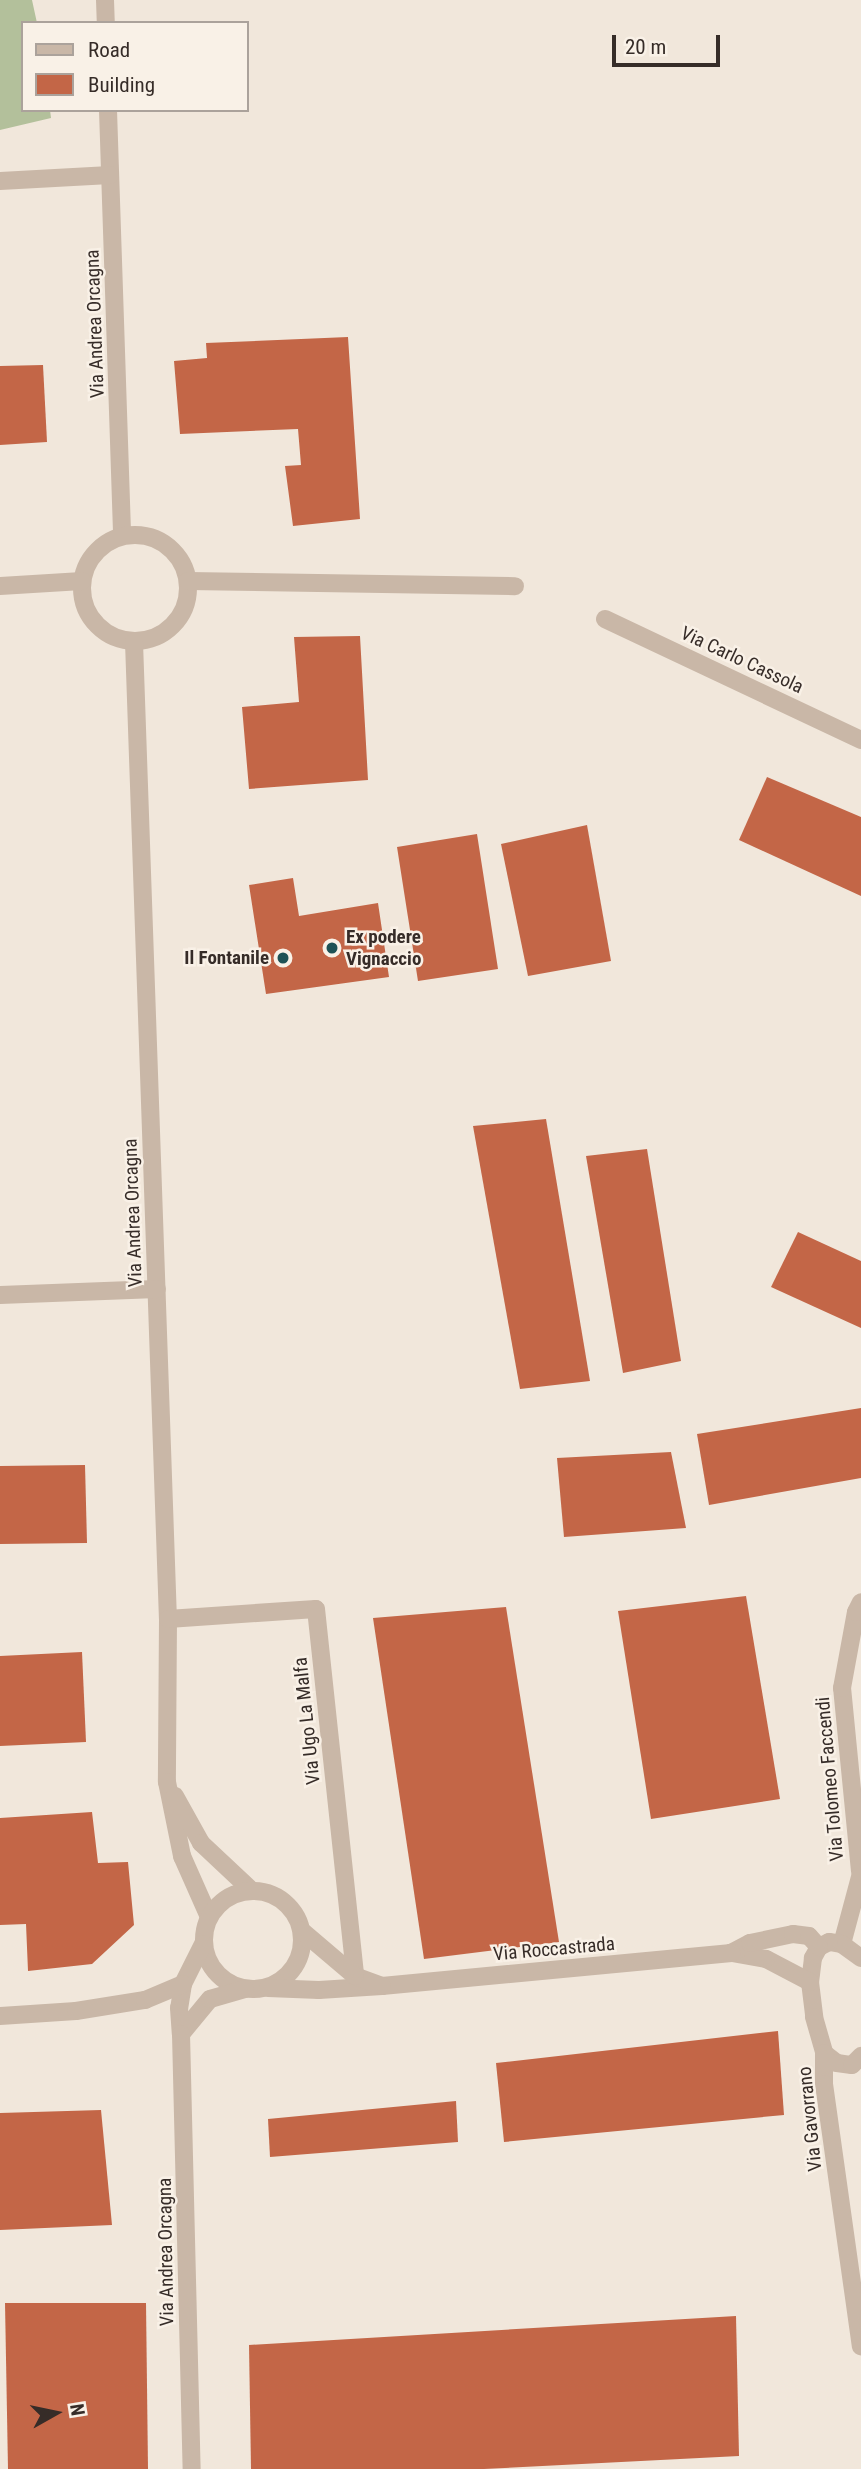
<!DOCTYPE html>
<html>
<head>
<meta charset="utf-8">
<style>
	body { margin:0 }
	#map { position:relative; width:861px; height:2469px; overflow:hidden; background:#f1e7db; font-family:"Roboto Condensed",sans-serif }
	div>[style] { position:absolute }
	.green>* { inset:0; background:#b3c09b }
	.building>* { inset:0; background:#c36647 }
	.minor>* { height:18px; margin:-9px; padding:0 9px; transform-origin:9px; border-radius:9px; background:#c9b7a7 }
	.minor>.ring { margin:-9px; padding:0; box-sizing:content-box; background:none; border:18px solid #c9b7a7; border-radius:50% }
	.dots>* { width:19px; height:19px; translate:-50% -50%; box-sizing:border-box; border:4px solid #f9f1e7; border-radius:50% }
	span { translate:-50% -50%; white-space:nowrap; text-align:center; line-height:1.15; -webkit-text-stroke:5px #f9f1e7; paint-order:stroke }
	.street-label { font-size:19px; color:#362c28 }
	.poi-label { font-size:19px; color:#362c28; font-weight:700 }
	.left { translate:0 -50%; text-align:left }
	.right { translate:-100% -50%; text-align:right }
	.legend { position:absolute; left:21px; top:21px; width:228px; height:91px; box-sizing:border-box; background:#f9f1e7; border:2px solid #aba29b; margin:0; padding:9px 12px; list-style:none; font-size:21px; color:#362c28 }
	.legend li { display:flex; align-items:center; gap:14px; height:35px }
	.legend b { width:35px; border:2px solid #aba29b }
	.north { position:absolute; left:21px; top:2378px; width:70px; height:70px; -webkit-text-stroke:5px #f9f1e7; paint-order:stroke; rotate:81deg; font-size:19px; font-weight:700; line-height:28px; text-align:center; color:#362c28 }
	.north::after { content:''; display:block; margin:auto; width:24px; height:32px; background:#362c28; clip-path:polygon(50% 0,100% 100%,50% 72%,0 100%) }
	.scale { position:absolute; left:612px; top:35px; width:108px; height:32px; box-sizing:border-box; border:4px solid #362c28; border-top:0; padding-left:9px; font-size:21px; line-height:24px; white-space:nowrap; color:#362c28; -webkit-text-stroke:5px #f9f1e7; paint-order:stroke }
</style>
</head>
<body>
<div id="map">
	<div class="green">
		<i style="clip-path:polygon(0 0,32px 0,37px 23px,23px 23px,23px 110px,50px 110px,51px 118px,0 130px)"></i>
	</div>
	<div class="building">
		<i style="clip-path:polygon(348px 337px,360px 519px,293px 526px,285px 466px,301px 465px,298px 429px,180px 434px,174px 361px,207px 358px,206px 343px)"></i>
		<i style="clip-path:polygon(43px 365px,47px 442px,0 445px,0 366px)"></i>
		<i style="clip-path:polygon(360px 636px,368px 780px,249px 789px,242px 707px,299px 702px,294px 637px)"></i>
		<i style="clip-path:polygon(767px 777px,861px 817px,861px 896px,739px 840px)"></i>
		<i style="clip-path:polygon(587px 825px,611px 961px,528px 976px,501px 844px)"></i>
		<i style="clip-path:polygon(477px 834px,498px 969px,418px 981px,397px 847px)"></i>
		<i style="clip-path:polygon(293px 878px,299px 916px,378px 903px,389px 977px,266px 994px,249px 885px)"></i>
		<i style="clip-path:polygon(546px 1119px,590px 1381px,520px 1389px,473px 1126px)"></i>
		<i style="clip-path:polygon(647px 1149px,681px 1361px,623px 1373px,586px 1156px)"></i>
		<i style="clip-path:polygon(798px 1232px,861px 1261px,861px 1328px,771px 1287px)"></i>
		<i style="clip-path:polygon(861px 1408px,861px 1478px,709px 1505px,697px 1434px)"></i>
		<i style="clip-path:polygon(671px 1452px,686px 1528px,564px 1537px,557px 1458px)"></i>
		<i style="clip-path:polygon(85px 1465px,87px 1543px,0 1544px,0 1466px)"></i>
		<i style="clip-path:polygon(746px 1596px,780px 1799px,651px 1819px,618px 1611px)"></i>
		<i style="clip-path:polygon(506px 1607px,559px 1942px,424px 1959px,373px 1618px)"></i>
		<i style="clip-path:polygon(82px 1652px,86px 1742px,0 1746px,0 1656px)"></i>
		<i style="clip-path:polygon(92px 1812px,98px 1863px,128px 1862px,134px 1925px,92px 1964px,28px 1971px,26px 1924px,0 1925px,0 1818px)"></i>
		<i style="clip-path:polygon(778px 2031px,784px 2115px,504px 2142px,496px 2063px)"></i>
		<i style="clip-path:polygon(456px 2101px,458px 2142px,270px 2157px,268px 2119px)"></i>
		<i style="clip-path:polygon(101px 2110px,112px 2225px,0 2230px,0 2113px)"></i>
		<i style="clip-path:polygon(5px 2303px,146px 2303px,148px 2469px,8px 2469px)"></i>
		<i style="clip-path:polygon(736px 2316px,739px 2456px,484px 2469px,251px 2469px,249px 2345px)"></i>
	</div>
	<div class="minor">
		<i style="left:105px;top:0;width:23px;rotate:88deg"></i>
		<i style="left:108px;top:110px;width:426px;rotate:88.1deg"></i>
		<i style="left:0;top:181px;width:110px;rotate:-3.1deg"></i>
		<i class="ring" style="left:82px;top:535px;width:88px;height:88px"></i>
		<i style="left:188px;top:581px;width:327px;rotate:0.9deg"></i>
		<i style="left:0;top:586px;width:82px;rotate:-3.5deg"></i>
		<i style="left:605px;top:619px;width:283px;rotate:25.3deg"></i>
		<i style="left:134px;top:642px;width:978px;rotate:88.01deg"></i>
		<i style="left:168px;top:1619px;width:163px;rotate:90.4deg"></i>
		<i style="left:167px;top:1782px;width:76px;rotate:78.5deg"></i>
		<i style="left:182px;top:1856px;width:67px;rotate:66.1deg"></i>
		<i style="left:0;top:1295px;width:157px;rotate:-2.2deg"></i>
		<i style="left:168px;top:1619px;width:148px;rotate:-3.9deg"></i>
		<i style="left:316px;top:1609px;width:369px;rotate:83.9deg"></i>
		<i style="left:175px;top:1796px;width:54px;rotate:61deg"></i>
		<i style="left:201px;top:1843px;width:69px;rotate:43.2deg"></i>
		<i style="left:860px;top:1871px;width:184px;rotate:-95.6deg"></i>
		<i style="left:842px;top:1688px;width:77px;rotate:-79.6deg"></i>
		<i style="left:856px;top:1612px;width:11px;rotate:-63deg"></i>
		<i class="ring" style="left:204px;top:1891px;width:80px;height:80px"></i>
		<i style="left:203px;top:1944px;width:45px;rotate:116.6deg"></i>
		<i style="left:183px;top:1984px;width:24px;rotate:99deg"></i>
		<i style="left:179px;top:2008px;width:26px;rotate:86deg"></i>
		<i style="left:181px;top:2034px;width:45px;rotate:-50.4deg"></i>
		<i style="left:210px;top:1999px;width:36px;rotate:-16deg"></i>
		<i style="left:842px;top:1944px;width:73px;rotate:-75deg"></i>
		<i style="left:861px;top:1958px;width:24px;rotate:-144deg"></i>
		<i style="left:842px;top:1944px;width:13px;rotate:-171deg"></i>
		<i style="left:829px;top:1942px;width:11px;rotate:153deg"></i>
		<i style="left:819px;top:1947px;width:13px;rotate:119deg"></i>
		<i style="left:813px;top:1958px;width:24px;rotate:97deg"></i>
		<i style="left:810px;top:1982px;width:35px;rotate:83deg"></i>
		<i style="left:814px;top:2017px;width:37px;rotate:74deg"></i>
		<i style="left:824px;top:2053px;width:16px;rotate:38deg"></i>
		<i style="left:837px;top:2063px;width:15px;rotate:8deg"></i>
		<i style="left:852px;top:2065px;width:13px;rotate:-45deg"></i>
		<i style="left:810px;top:1982px;width:50px;rotate:-152.4deg"></i>
		<i style="left:766px;top:1959px;width:36px;rotate:-170deg"></i>
		<i style="left:731px;top:1953px;width:21px;rotate:-28deg"></i>
		<i style="left:750px;top:1943px;width:44px;rotate:-11.8deg"></i>
		<i style="left:793px;top:1934px;width:16px;rotate:7deg"></i>
		<i style="left:809px;top:1936px;width:15px;rotate:48deg"></i>
		<i style="left:382px;top:1986px;width:351px;rotate:-5.4deg"></i>
		<i style="left:268px;top:1988px;width:51px;rotate:2.2deg"></i>
		<i style="left:319px;top:1990px;width:63px;rotate:-3.6deg"></i>
		<i style="left:382px;top:1986px;width:29px;rotate:-160deg"></i>
		<i style="left:355px;top:1976px;width:70px;rotate:-139.7deg"></i>
		<i style="left:0;top:2016px;width:76px;rotate:-3.8deg"></i>
		<i style="left:76px;top:2011px;width:70px;rotate:-9.1deg"></i>
		<i style="left:145px;top:2000px;width:41px;rotate:-22.8deg"></i>
		<i style="left:181px;top:2034px;width:435px;rotate:88.6deg"></i>
		<i style="left:824px;top:2053px;width:31px;rotate:90deg"></i>
		<i style="left:824px;top:2084px;width:265px;rotate:82deg"></i>
	</div>
	<div class="dots">
		<i style="left:332px;top:948px;background:#1e5256"></i>
		<i style="left:283px;top:958px;background:#1e5256"></i>
	</div>
	<div class="street-label">
		<span style="left:95px;top:324px;rotate:-92deg">Via Andrea Orcagna</span>
		<span style="left:742px;top:660px;rotate:25deg">Via Carlo Cassola</span>
		<span style="left:133px;top:1213px;rotate:-92deg">Via Andrea Orcagna</span>
		<span style="left:307px;top:1721px;rotate:-96deg">Via Ugo La Malfa</span>
		<span style="left:830px;top:1779px;rotate:-95deg">Via Tolomeo Faccendi</span>
		<span style="left:554px;top:1949px;rotate:-5deg">Via Roccastrada</span>
		<span style="left:810px;top:2119px;rotate:-96deg">Via Gavorrano</span>
		<span style="left:166px;top:2252px;rotate:-91deg">Via Andrea Orcagna</span>
	</div>
	<div class="poi-label">
		<span class="left" style="left:346px;top:948px">Ex podere<br>Vignaccio</span>
		<span class="right" style="left:269px;top:958px">Il Fontanile</span>
	</div>
	<ul class="legend">
	<li><b style="height:9px;background:#c9b7a7"></b>Road</li>
	<li><b style="height:19px;background:#c36647"></b>Building</li>
	</ul>
	<div class="north">N</div>
	<div class="scale">20 m</div>
</div>
</body>
</html>
